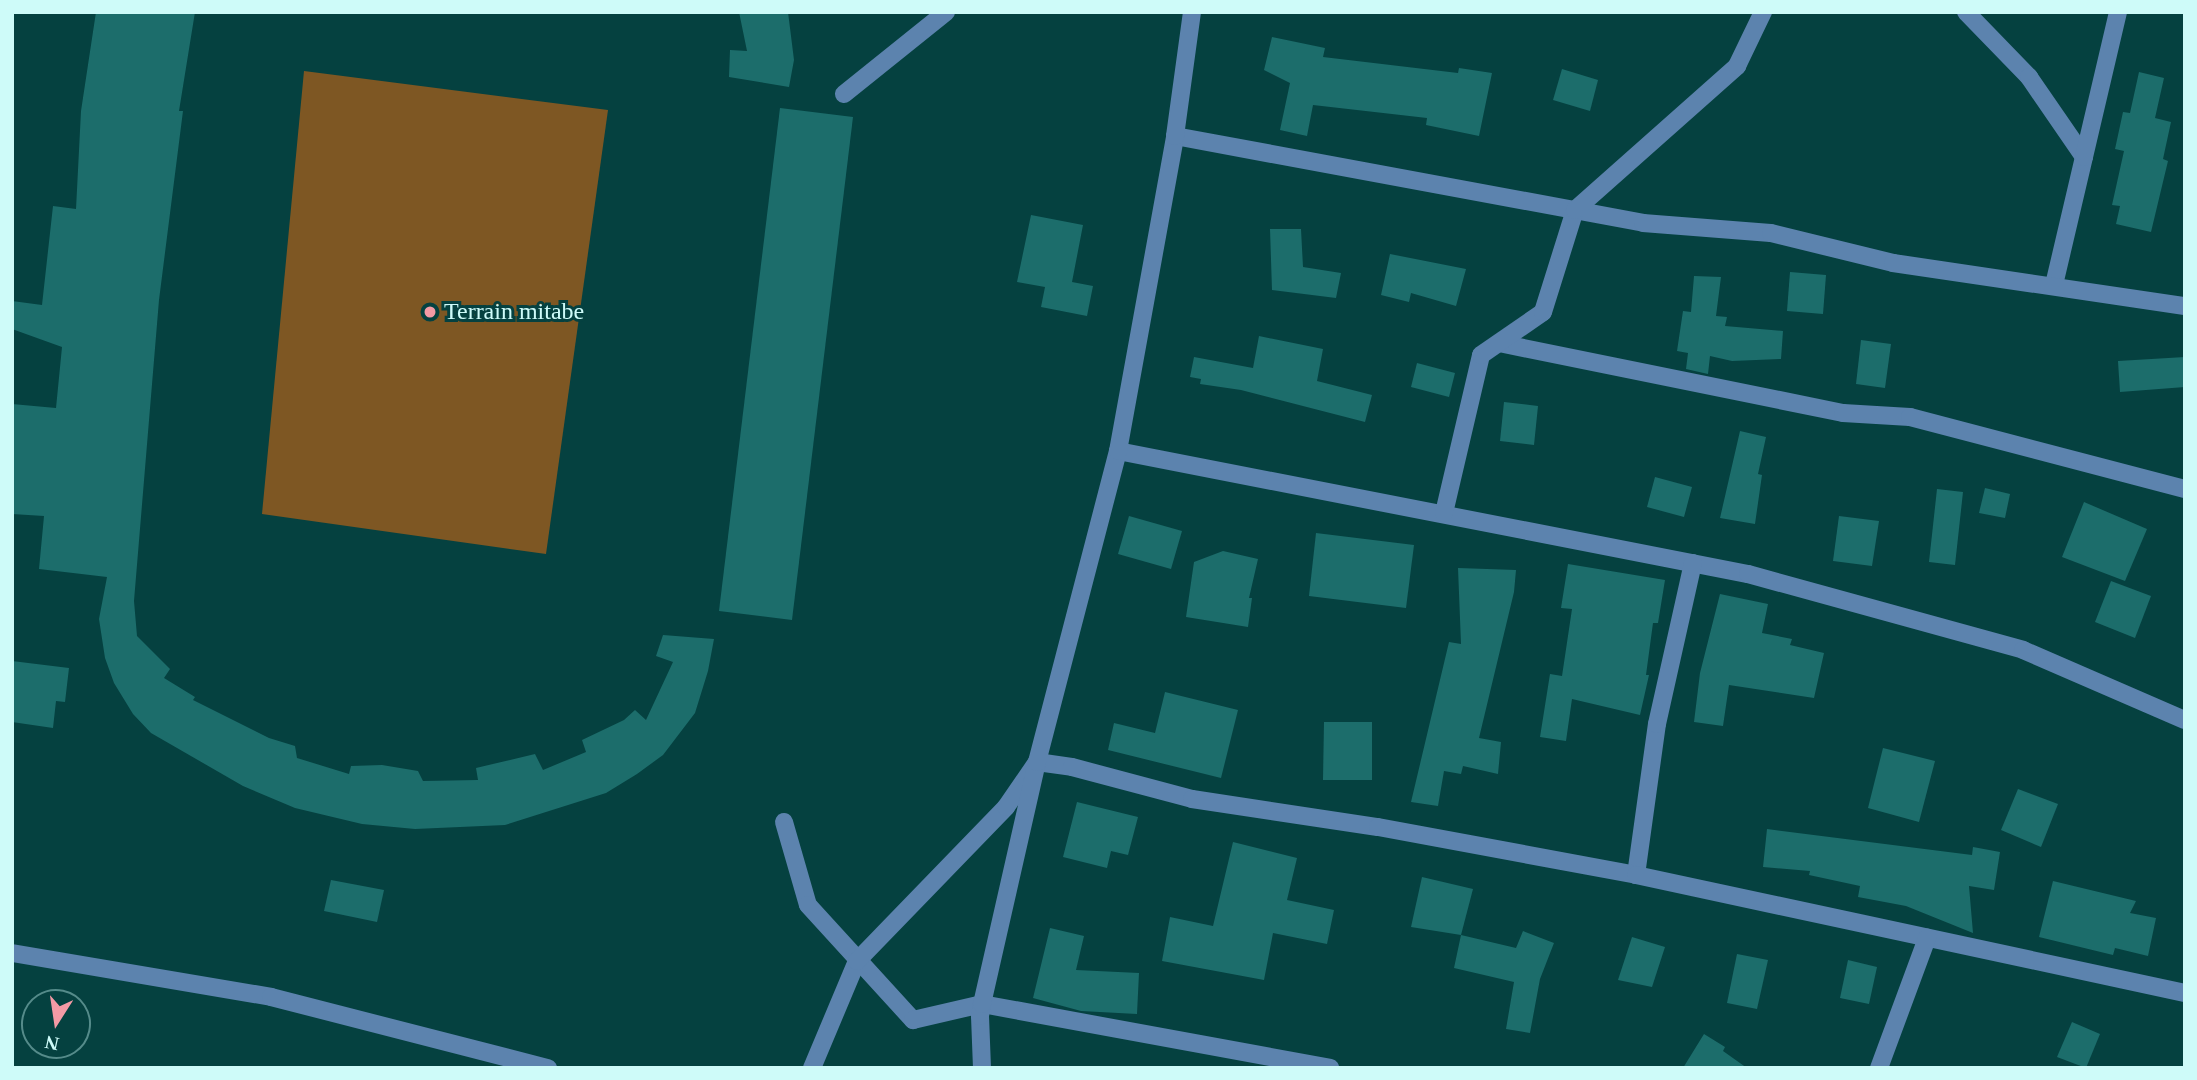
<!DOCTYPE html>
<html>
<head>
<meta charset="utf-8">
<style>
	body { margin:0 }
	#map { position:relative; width:2197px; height:1080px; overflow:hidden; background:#054140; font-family:"Times New Roman",serif }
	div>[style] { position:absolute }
	.green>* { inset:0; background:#7e5723 }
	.building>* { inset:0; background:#1c6d6b }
	.minor>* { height:18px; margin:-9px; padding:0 9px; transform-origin:9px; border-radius:9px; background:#5c83ae }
	.dots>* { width:19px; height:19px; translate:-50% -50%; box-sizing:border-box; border:4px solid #054140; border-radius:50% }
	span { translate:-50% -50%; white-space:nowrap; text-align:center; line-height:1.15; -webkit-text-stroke:6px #054140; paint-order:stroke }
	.poi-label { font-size:24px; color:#cefbf9 }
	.left { translate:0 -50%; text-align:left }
	.frame { position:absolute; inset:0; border:14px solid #cefbf9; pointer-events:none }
	.north { position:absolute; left:21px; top:989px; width:70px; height:70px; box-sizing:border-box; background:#054140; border:2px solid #558b8a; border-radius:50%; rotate:192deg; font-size:19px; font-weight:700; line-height:28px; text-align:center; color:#cefbf9 }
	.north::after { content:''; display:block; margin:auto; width:24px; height:32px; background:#f49aa5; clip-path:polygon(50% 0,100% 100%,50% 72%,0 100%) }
</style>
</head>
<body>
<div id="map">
	<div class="green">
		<i style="clip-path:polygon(304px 71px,608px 110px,546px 554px,262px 514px)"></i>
	</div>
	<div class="building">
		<i style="clip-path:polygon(96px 12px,195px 12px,179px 111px,183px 111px,159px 300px,134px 601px,137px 636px,170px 669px,164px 678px,195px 697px,193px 700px,269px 738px,295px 746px,297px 758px,349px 774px,351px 766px,382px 765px,418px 771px,423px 781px,478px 780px,476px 768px,535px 754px,543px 770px,586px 752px,582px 740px,624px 720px,635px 710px,646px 720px,673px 662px,656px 656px,663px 635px,714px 639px,708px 671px,695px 713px,663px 755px,637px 774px,606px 793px,505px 825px,415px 829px,362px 824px,295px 808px,243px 786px,151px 733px,133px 714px,114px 683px,105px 658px,99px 619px,107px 577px,39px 569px,44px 516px,12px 514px,12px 404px,56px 408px,62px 347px,12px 329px,12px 301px,42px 305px,53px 206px,76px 209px,81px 111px)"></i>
		<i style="clip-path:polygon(739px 12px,788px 12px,794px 60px,789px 87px,729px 77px,730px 50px,747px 51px)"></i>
		<i style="clip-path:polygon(1272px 37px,1325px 48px,1323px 57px,1458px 73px,1459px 68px,1492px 73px,1479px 136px,1426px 125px,1427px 118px,1313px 105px,1307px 136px,1280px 130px,1290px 83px,1264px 70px)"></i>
		<i style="clip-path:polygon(1562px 69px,1598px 80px,1590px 111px,1553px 100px)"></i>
		<i style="clip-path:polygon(2139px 72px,2164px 78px,2155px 118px,2171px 122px,2163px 159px,2168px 161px,2151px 232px,2116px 224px,2120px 206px,2112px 205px,2124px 151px,2115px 149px,2123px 112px,2130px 113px)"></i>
		<i style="clip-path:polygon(780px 108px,853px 117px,792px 620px,719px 611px)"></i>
		<i style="clip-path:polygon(1031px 215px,1083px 225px,1072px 282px,1093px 286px,1087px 316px,1041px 307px,1045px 287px,1017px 282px)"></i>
		<i style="clip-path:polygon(1270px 229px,1301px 229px,1303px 267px,1341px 273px,1336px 298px,1272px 290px)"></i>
		<i style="clip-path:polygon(1390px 254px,1466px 269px,1456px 306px,1411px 293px,1409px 302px,1381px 295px)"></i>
		<i style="clip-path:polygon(1790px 272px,1826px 275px,1823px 314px,1787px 311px)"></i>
		<i style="clip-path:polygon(1694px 276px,1721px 277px,1716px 316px,1727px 317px,1725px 326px,1783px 331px,1781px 359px,1732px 361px,1710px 356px,1708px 374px,1686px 369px,1688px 353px,1677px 351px,1683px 311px,1691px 312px)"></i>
		<i style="clip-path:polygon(1259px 336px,1323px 349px,1317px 381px,1372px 395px,1365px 422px,1241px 390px,1200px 384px,1201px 379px,1190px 377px,1194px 357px,1253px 368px)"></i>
		<i style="clip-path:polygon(1861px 340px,1891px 344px,1885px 388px,1856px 384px)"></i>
		<i style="clip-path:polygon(2185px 357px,2185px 387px,2120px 392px,2118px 361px)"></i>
		<i style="clip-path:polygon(1417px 363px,1455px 373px,1449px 397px,1411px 387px)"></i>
		<i style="clip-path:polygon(1504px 402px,1538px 406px,1534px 445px,1500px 441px)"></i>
		<i style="clip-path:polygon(1740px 431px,1766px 437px,1758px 474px,1762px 475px,1755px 524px,1720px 518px)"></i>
		<i style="clip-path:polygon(1655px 477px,1692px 487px,1684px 517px,1647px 507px)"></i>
		<i style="clip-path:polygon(1985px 488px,2010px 494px,2005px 518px,1979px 513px)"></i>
		<i style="clip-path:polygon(1937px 489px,1963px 492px,1955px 565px,1929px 562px)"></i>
		<i style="clip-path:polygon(2084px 502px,2147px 529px,2125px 581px,2062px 557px)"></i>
		<i style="clip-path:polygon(1129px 516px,1182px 531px,1171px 569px,1118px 554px)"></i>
		<i style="clip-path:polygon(1839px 516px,1879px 521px,1872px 566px,1833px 561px)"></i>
		<i style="clip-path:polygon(1316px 533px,1414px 545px,1406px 608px,1309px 596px)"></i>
		<i style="clip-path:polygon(1223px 551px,1258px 559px,1249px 598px,1252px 598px,1248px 627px,1186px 617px,1194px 562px)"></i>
		<i style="clip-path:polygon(1568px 564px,1665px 580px,1658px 623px,1653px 623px,1646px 675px,1649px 675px,1640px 715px,1572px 699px,1566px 741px,1540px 737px,1550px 674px,1562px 676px,1572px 609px,1561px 608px)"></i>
		<i style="clip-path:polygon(1458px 568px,1516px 570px,1514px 592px,1479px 738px,1501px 742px,1498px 774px,1463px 766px,1461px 774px,1444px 771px,1438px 806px,1411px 802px,1449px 642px,1461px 644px)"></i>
		<i style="clip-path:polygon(2111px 581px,2151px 596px,2135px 638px,2095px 622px)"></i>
		<i style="clip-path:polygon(1720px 594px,1768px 604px,1762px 633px,1792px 639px,1790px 645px,1824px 653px,1814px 698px,1729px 685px,1723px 726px,1694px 722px,1700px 673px)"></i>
		<i style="clip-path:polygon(12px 661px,69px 668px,65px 702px,56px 701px,53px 728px,12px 722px)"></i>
		<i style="clip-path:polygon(1165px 692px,1238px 710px,1221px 778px,1108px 750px,1114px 723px,1155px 733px)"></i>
		<i style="clip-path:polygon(1324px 722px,1372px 722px,1372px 780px,1323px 780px)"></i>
		<i style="clip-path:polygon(1883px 748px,1935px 761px,1919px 822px,1868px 808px)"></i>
		<i style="clip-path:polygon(2018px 789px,2058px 804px,2041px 847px,2001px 830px)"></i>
		<i style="clip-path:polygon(1077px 802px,1138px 817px,1128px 855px,1111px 851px,1107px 868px,1063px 857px)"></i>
		<i style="clip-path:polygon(1767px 829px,1972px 855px,1973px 847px,2000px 852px,1994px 890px,1969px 886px,1973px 933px,1906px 906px,1858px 897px,1860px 886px,1809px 875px,1810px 871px,1763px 867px)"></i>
		<i style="clip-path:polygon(1233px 842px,1297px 858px,1287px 900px,1334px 910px,1327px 944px,1273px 933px,1264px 980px,1162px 961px,1170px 917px,1213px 926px)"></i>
		<i style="clip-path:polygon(1422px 877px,1473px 889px,1461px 935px,1411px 927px)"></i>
		<i style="clip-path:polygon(331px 880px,384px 890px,377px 922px,324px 911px)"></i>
		<i style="clip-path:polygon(2053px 881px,2136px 901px,2130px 913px,2156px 918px,2148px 956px,2115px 948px,2113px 955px,2039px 937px)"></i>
		<i style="clip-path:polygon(1050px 928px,1084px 936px,1076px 970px,1139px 973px,1137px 1014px,1081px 1011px,1033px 998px)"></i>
		<i style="clip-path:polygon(1523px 931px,1554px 943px,1540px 979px,1530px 1033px,1506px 1029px,1514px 982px,1454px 968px,1461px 935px,1516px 948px)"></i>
		<i style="clip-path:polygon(1632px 937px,1665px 947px,1652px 987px,1618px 980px)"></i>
		<i style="clip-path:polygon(1737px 954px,1768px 960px,1757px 1009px,1727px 1003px)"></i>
		<i style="clip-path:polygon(1848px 960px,1877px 967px,1869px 1004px,1840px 998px)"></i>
		<i style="clip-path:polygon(2072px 1022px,2100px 1034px,2086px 1068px,2057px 1057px)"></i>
		<i style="clip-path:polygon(1704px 1034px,1725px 1047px,1723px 1051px,1747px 1068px,1683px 1068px)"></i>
	</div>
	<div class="minor">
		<i style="left:1966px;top:12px;width:91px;rotate:45.9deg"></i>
		<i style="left:2029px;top:77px;width:97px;rotate:55.5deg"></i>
		<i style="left:2084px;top:157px;width:131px;rotate:103.2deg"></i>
		<i style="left:844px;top:94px;width:131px;rotate:-38.8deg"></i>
		<i style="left:1175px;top:136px;width:476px;rotate:10.5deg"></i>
		<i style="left:1643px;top:223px;width:128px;rotate:4.5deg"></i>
		<i style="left:1771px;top:233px;width:126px;rotate:13.8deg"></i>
		<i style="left:1893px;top:263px;width:295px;rotate:8.4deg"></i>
		<i style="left:2084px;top:157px;width:149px;rotate:-76.8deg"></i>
		<i style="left:1499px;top:343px;width:351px;rotate:11.5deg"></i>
		<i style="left:1843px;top:413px;width:67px;rotate:3.4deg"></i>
		<i style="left:1910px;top:417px;width:284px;rotate:14.7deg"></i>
		<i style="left:1118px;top:451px;width:642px;rotate:11.05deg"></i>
		<i style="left:1748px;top:574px;width:285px;rotate:15.4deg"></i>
		<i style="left:2023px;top:650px;width:176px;rotate:23.4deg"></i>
		<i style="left:1444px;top:513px;width:162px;rotate:-76.8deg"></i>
		<i style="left:1481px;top:355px;width:75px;rotate:-34.7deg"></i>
		<i style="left:1543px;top:312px;width:107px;rotate:-72.6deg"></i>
		<i style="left:1575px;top:210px;width:217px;rotate:-41.6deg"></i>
		<i style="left:1737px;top:66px;width:60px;rotate:-64.3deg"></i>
		<i style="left:784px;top:822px;width:86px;rotate:73.9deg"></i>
		<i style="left:808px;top:905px;width:156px;rotate:47.6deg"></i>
		<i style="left:913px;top:1020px;width:71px;rotate:-13.1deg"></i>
		<i style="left:982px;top:1004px;width:354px;rotate:10.4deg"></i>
		<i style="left:1636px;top:875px;width:152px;rotate:-82.1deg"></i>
		<i style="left:1657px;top:724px;width:165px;rotate:-77.4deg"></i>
		<i style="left:12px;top:953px;width:263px;rotate:9.6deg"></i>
		<i style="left:271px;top:997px;width:286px;rotate:14.4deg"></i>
		<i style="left:812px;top:1068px;width:116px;rotate:-67.2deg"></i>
		<i style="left:857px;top:961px;width:214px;rotate:-45.9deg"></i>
		<i style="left:1006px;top:807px;width:55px;rotate:-55.4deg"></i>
		<i style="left:1037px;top:762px;width:35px;rotate:8deg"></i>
		<i style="left:1072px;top:767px;width:124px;rotate:14.9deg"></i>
		<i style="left:1192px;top:799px;width:188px;rotate:8.6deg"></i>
		<i style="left:1378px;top:827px;width:262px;rotate:10.5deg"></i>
		<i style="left:1636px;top:875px;width:562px;rotate:12.13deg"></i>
		<i style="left:982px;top:1068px;width:52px;rotate:-92.2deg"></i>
		<i style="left:980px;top:1016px;width:12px;rotate:-81deg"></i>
		<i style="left:982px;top:1004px;width:248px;rotate:-77.2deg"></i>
		<i style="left:1037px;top:762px;width:321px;rotate:-75.4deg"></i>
		<i style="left:1118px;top:451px;width:320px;rotate:-79.7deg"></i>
		<i style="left:1175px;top:136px;width:125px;rotate:-82.2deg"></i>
		<i style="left:1879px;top:1068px;width:139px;rotate:-69.7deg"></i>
	</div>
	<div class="dots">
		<i style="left:430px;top:312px;background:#f49aa5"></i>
	</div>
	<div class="poi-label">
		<span class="left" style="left:444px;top:312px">Terrain mitabe</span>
	</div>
	<div class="frame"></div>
	<div class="north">N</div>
</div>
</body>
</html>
